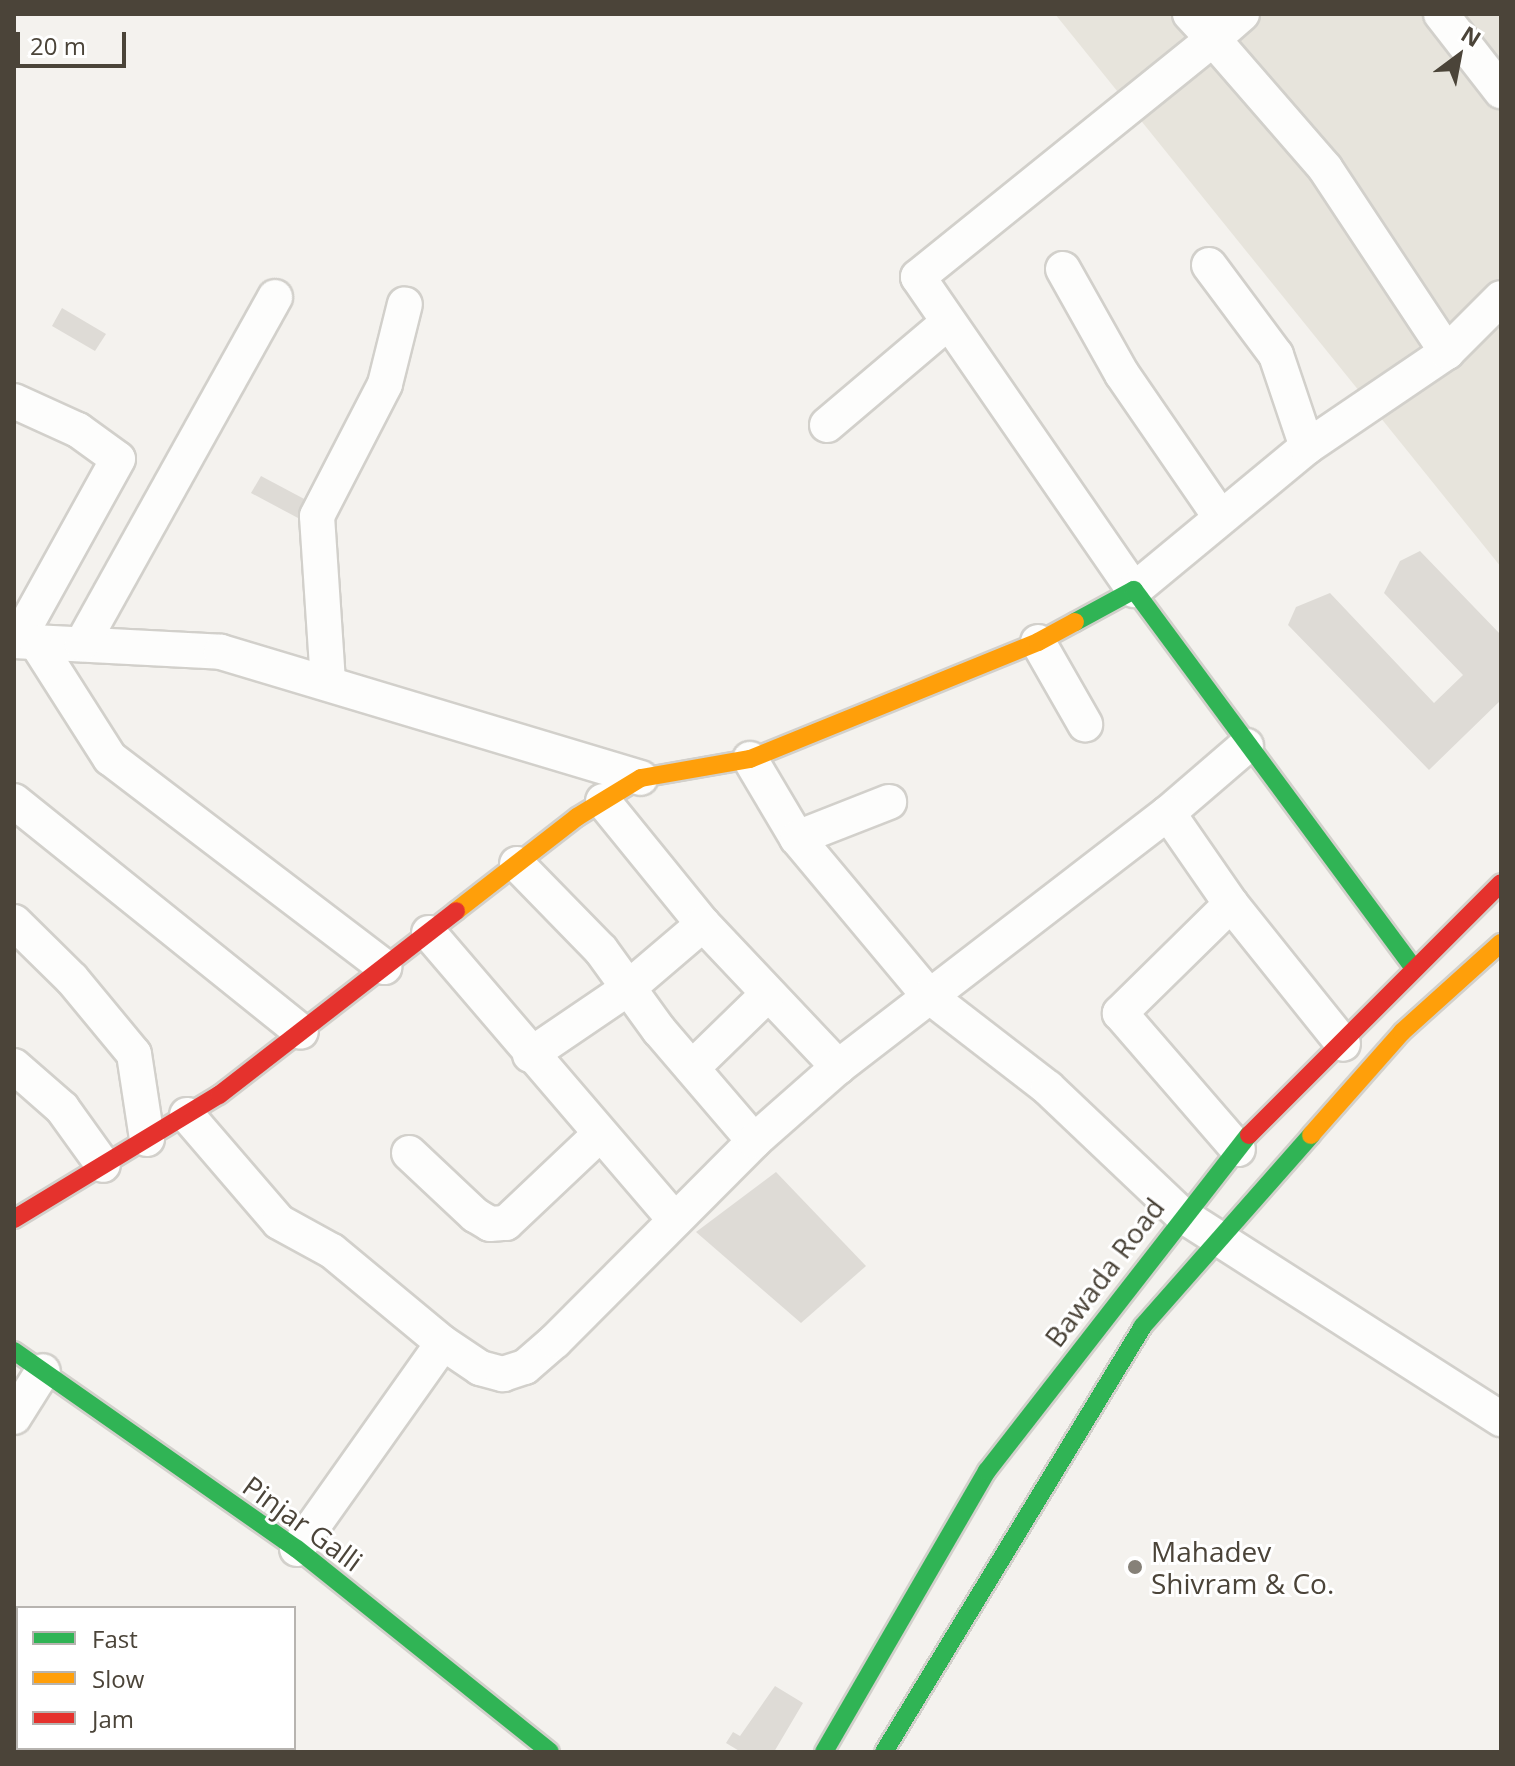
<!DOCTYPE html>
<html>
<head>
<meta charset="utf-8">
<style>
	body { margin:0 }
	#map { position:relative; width:1515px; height:1766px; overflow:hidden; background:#f4f2ee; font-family:"Open Sans",sans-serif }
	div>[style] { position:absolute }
	.residential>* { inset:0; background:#e7e4dc }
	.building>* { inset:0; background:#dedbd6 }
	.roads { filter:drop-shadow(2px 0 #d2d0cb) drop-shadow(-2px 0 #d2d0cb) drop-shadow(0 2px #d2d0cb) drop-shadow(0 -2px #d2d0cb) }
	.street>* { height:34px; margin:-17px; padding:0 17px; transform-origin:17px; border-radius:17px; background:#fdfdfc }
	.fast>* { height:18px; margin:-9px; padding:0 9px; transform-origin:9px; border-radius:9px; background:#30b455 }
	.slow>* { height:18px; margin:-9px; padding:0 9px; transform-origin:9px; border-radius:9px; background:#ff9f0a }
	.jam>* { height:18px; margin:-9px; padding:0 9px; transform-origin:9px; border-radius:9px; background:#e5322d }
	.dots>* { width:22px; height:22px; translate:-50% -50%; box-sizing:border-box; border:4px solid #fff; border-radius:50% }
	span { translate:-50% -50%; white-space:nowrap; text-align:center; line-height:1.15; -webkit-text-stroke:6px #fff; paint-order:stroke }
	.street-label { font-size:28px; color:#4b4439 }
	.poi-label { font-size:28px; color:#4b4439 }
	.left { translate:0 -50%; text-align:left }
	.frame { position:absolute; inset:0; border:16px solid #4b4439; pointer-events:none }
	.legend { position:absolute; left:16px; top:1606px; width:280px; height:144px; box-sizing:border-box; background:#fff; border:2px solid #b7b4b0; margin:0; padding:10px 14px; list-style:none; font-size:24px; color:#4b4439 }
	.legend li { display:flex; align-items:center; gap:16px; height:40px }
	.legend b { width:40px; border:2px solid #b7b4b0 }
	.north { position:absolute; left:1419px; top:16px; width:80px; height:80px; -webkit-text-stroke:6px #fff; paint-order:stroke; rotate:32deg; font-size:22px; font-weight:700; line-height:32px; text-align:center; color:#4b4439 }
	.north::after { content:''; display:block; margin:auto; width:28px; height:36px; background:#4b4439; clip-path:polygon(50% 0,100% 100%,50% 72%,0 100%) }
	.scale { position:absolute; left:16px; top:32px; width:110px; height:36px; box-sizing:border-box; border:4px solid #4b4439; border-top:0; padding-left:10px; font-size:24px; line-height:28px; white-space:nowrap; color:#4b4439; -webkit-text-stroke:6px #fff; paint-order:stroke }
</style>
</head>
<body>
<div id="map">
	<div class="residential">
		<i style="clip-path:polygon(1055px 14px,1501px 14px,1501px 567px)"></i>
	</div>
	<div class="building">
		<i style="clip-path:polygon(62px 308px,106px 334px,95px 351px,52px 326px)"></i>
		<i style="clip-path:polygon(261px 476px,308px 501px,298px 518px,251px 493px)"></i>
		<i style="clip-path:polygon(1420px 551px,1501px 635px,1501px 700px,1429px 770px,1288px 625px,1296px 607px,1330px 593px,1434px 703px,1463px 675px,1384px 593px,1400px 561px)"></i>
		<i style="clip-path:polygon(776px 1172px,866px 1266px,801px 1323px,696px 1232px)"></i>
		<i style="clip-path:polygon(775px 1686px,803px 1703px,774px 1752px,741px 1752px,726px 1743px,733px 1732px,740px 1736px)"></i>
	</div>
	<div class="roads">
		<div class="street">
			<i style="left:1190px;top:14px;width:34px;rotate:47deg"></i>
			<i style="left:1213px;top:39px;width:379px;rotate:141.1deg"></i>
			<i style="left:918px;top:277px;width:380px;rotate:55.4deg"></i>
			<i style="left:1134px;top:590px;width:224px;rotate:-39.6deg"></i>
			<i style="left:1307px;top:447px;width:169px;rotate:-34.2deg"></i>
			<i style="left:1447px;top:352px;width:76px;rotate:-45deg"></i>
			<i style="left:1242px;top:14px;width:38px;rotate:139deg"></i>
			<i style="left:1213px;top:39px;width:171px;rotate:49deg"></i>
			<i style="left:1325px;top:168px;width:221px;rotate:56.5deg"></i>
			<i style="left:1441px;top:14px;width:98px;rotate:52.1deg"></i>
			<i style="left:1209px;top:265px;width:112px;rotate:53.3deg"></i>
			<i style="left:1276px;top:355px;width:97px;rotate:71.4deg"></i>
			<i style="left:1063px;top:269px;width:120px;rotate:60.7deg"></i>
			<i style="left:1122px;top:374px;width:171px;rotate:55.5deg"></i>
			<i style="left:14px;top:401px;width:70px;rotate:24.4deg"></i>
			<i style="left:78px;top:430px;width:49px;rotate:35.9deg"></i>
			<i style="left:118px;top:459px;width:208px;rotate:119deg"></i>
			<i style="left:827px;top:425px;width:156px;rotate:-40.3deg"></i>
			<i style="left:14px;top:641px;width:207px;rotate:3deg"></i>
			<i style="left:221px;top:652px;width:438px;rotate:16.7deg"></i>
			<i style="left:36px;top:642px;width:138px;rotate:57.5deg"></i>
			<i style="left:110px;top:758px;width:345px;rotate:37.3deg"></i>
			<i style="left:1038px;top:642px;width:95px;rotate:60.2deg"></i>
			<i style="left:82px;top:644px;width:397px;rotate:-60.9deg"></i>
			<i style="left:328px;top:682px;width:166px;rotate:-93.8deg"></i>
			<i style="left:317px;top:516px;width:148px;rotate:-62.7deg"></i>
			<i style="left:385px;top:384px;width:82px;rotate:-76deg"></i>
			<i style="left:750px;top:759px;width:92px;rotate:59.3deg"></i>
			<i style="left:797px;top:838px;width:206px;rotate:50.1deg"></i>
			<i style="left:929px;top:996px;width:150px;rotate:37.7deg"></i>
			<i style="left:1048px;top:1088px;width:185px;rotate:43.5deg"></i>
			<i style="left:1182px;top:1215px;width:379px;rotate:32.6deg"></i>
			<i style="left:14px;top:801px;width:368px;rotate:38.8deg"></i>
			<i style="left:603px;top:801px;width:159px;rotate:50.9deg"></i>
			<i style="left:703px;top:924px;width:197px;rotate:46.6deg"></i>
			<i style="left:1168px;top:813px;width:103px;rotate:-40.7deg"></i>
			<i style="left:797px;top:838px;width:99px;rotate:-21.4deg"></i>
			<i style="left:517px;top:864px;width:120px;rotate:45.7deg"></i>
			<i style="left:601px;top:950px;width:99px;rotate:54.1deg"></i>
			<i style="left:659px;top:1030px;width:146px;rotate:49.4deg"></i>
			<i style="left:1231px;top:904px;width:156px;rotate:135.5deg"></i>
			<i style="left:1120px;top:1013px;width:180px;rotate:49.1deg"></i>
			<i style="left:14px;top:922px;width:81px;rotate:44.5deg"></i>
			<i style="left:72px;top:979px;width:97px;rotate:50.4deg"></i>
			<i style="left:134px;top:1054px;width:86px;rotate:81.3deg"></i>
			<i style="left:429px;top:933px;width:378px;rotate:49.4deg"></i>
			<i style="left:530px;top:1055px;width:117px;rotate:-34.2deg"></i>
			<i style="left:627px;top:989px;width:100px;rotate:-40.5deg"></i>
			<i style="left:14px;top:1066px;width:64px;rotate:41.2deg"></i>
			<i style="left:62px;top:1108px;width:70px;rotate:54.3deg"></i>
			<i style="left:692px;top:1068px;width:105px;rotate:-44.2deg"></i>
			<i style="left:187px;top:1115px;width:141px;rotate:49.3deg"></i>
			<i style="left:279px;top:1222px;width:60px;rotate:28.7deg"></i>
			<i style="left:332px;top:1251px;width:144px;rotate:39.7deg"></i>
			<i style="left:443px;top:1343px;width:45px;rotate:34deg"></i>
			<i style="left:480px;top:1368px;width:24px;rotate:15deg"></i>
			<i style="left:503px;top:1374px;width:23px;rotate:-18deg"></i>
			<i style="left:525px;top:1367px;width:40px;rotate:-41deg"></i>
			<i style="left:555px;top:1341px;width:282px;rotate:-45.1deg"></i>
			<i style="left:754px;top:1141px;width:112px;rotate:-41.4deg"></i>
			<i style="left:838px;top:1067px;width:416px;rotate:-37.6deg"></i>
			<i style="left:1168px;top:813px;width:111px;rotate:55.3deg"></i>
			<i style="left:1231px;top:904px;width:179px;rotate:51.3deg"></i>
			<i style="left:409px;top:1153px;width:91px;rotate:43.2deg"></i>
			<i style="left:475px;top:1215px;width:17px;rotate:31deg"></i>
			<i style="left:490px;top:1224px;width:16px;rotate:-4deg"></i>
			<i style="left:506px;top:1223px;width:129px;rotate:-43.4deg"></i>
			<i style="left:14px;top:1417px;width:54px;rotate:-57.8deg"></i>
			<i style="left:297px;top:1549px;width:252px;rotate:-54.7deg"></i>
			<i style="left:14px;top:1751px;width:2px;rotate:27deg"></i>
		</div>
		<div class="fast">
			<i style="left:1075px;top:622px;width:67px;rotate:-28.5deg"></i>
			<i style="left:1134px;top:590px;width:469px;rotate:53.5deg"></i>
			<i style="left:14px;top:1351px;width:345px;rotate:35deg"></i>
			<i style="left:297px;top:1549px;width:324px;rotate:38.7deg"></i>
			<i style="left:824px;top:1752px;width:325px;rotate:-59.9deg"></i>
			<i style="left:987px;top:1471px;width:426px;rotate:-52.1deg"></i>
			<i style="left:884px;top:1752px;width:497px;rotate:-58.7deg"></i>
			<i style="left:1142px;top:1327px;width:256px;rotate:-48.6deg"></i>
		</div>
		<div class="slow">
			<i style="left:456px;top:911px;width:153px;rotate:-37.8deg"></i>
			<i style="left:577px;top:817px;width:75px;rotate:-31.4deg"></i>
			<i style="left:641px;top:778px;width:111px;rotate:-9.9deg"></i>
			<i style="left:750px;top:759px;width:311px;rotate:-22.1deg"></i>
			<i style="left:1038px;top:642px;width:42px;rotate:-28.4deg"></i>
			<i style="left:1311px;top:1135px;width:137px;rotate:-48.5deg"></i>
			<i style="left:1402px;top:1032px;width:133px;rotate:-42deg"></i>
		</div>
		<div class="jam">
			<i style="left:1249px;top:1135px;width:356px;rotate:-45deg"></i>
			<i style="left:14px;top:1219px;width:240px;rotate:-31.2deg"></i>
			<i style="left:219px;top:1095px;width:300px;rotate:-37.8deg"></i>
		</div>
	</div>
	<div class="dots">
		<i style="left:1135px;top:1567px;background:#868178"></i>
	</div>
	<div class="street-label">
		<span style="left:1104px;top:1272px;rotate:-53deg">Bawada Road</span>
		<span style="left:303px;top:1523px;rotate:36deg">Pinjar Galli</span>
	</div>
	<div class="poi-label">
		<span class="left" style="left:1151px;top:1567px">Mahadev<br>Shivram &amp; Co.</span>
	</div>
	<div class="frame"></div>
	<ul class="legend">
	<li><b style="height:10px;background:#30b455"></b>Fast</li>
	<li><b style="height:10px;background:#ff9f0a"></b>Slow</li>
	<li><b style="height:10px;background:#e5322d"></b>Jam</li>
	</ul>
	<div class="north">N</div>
	<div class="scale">20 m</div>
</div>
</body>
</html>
